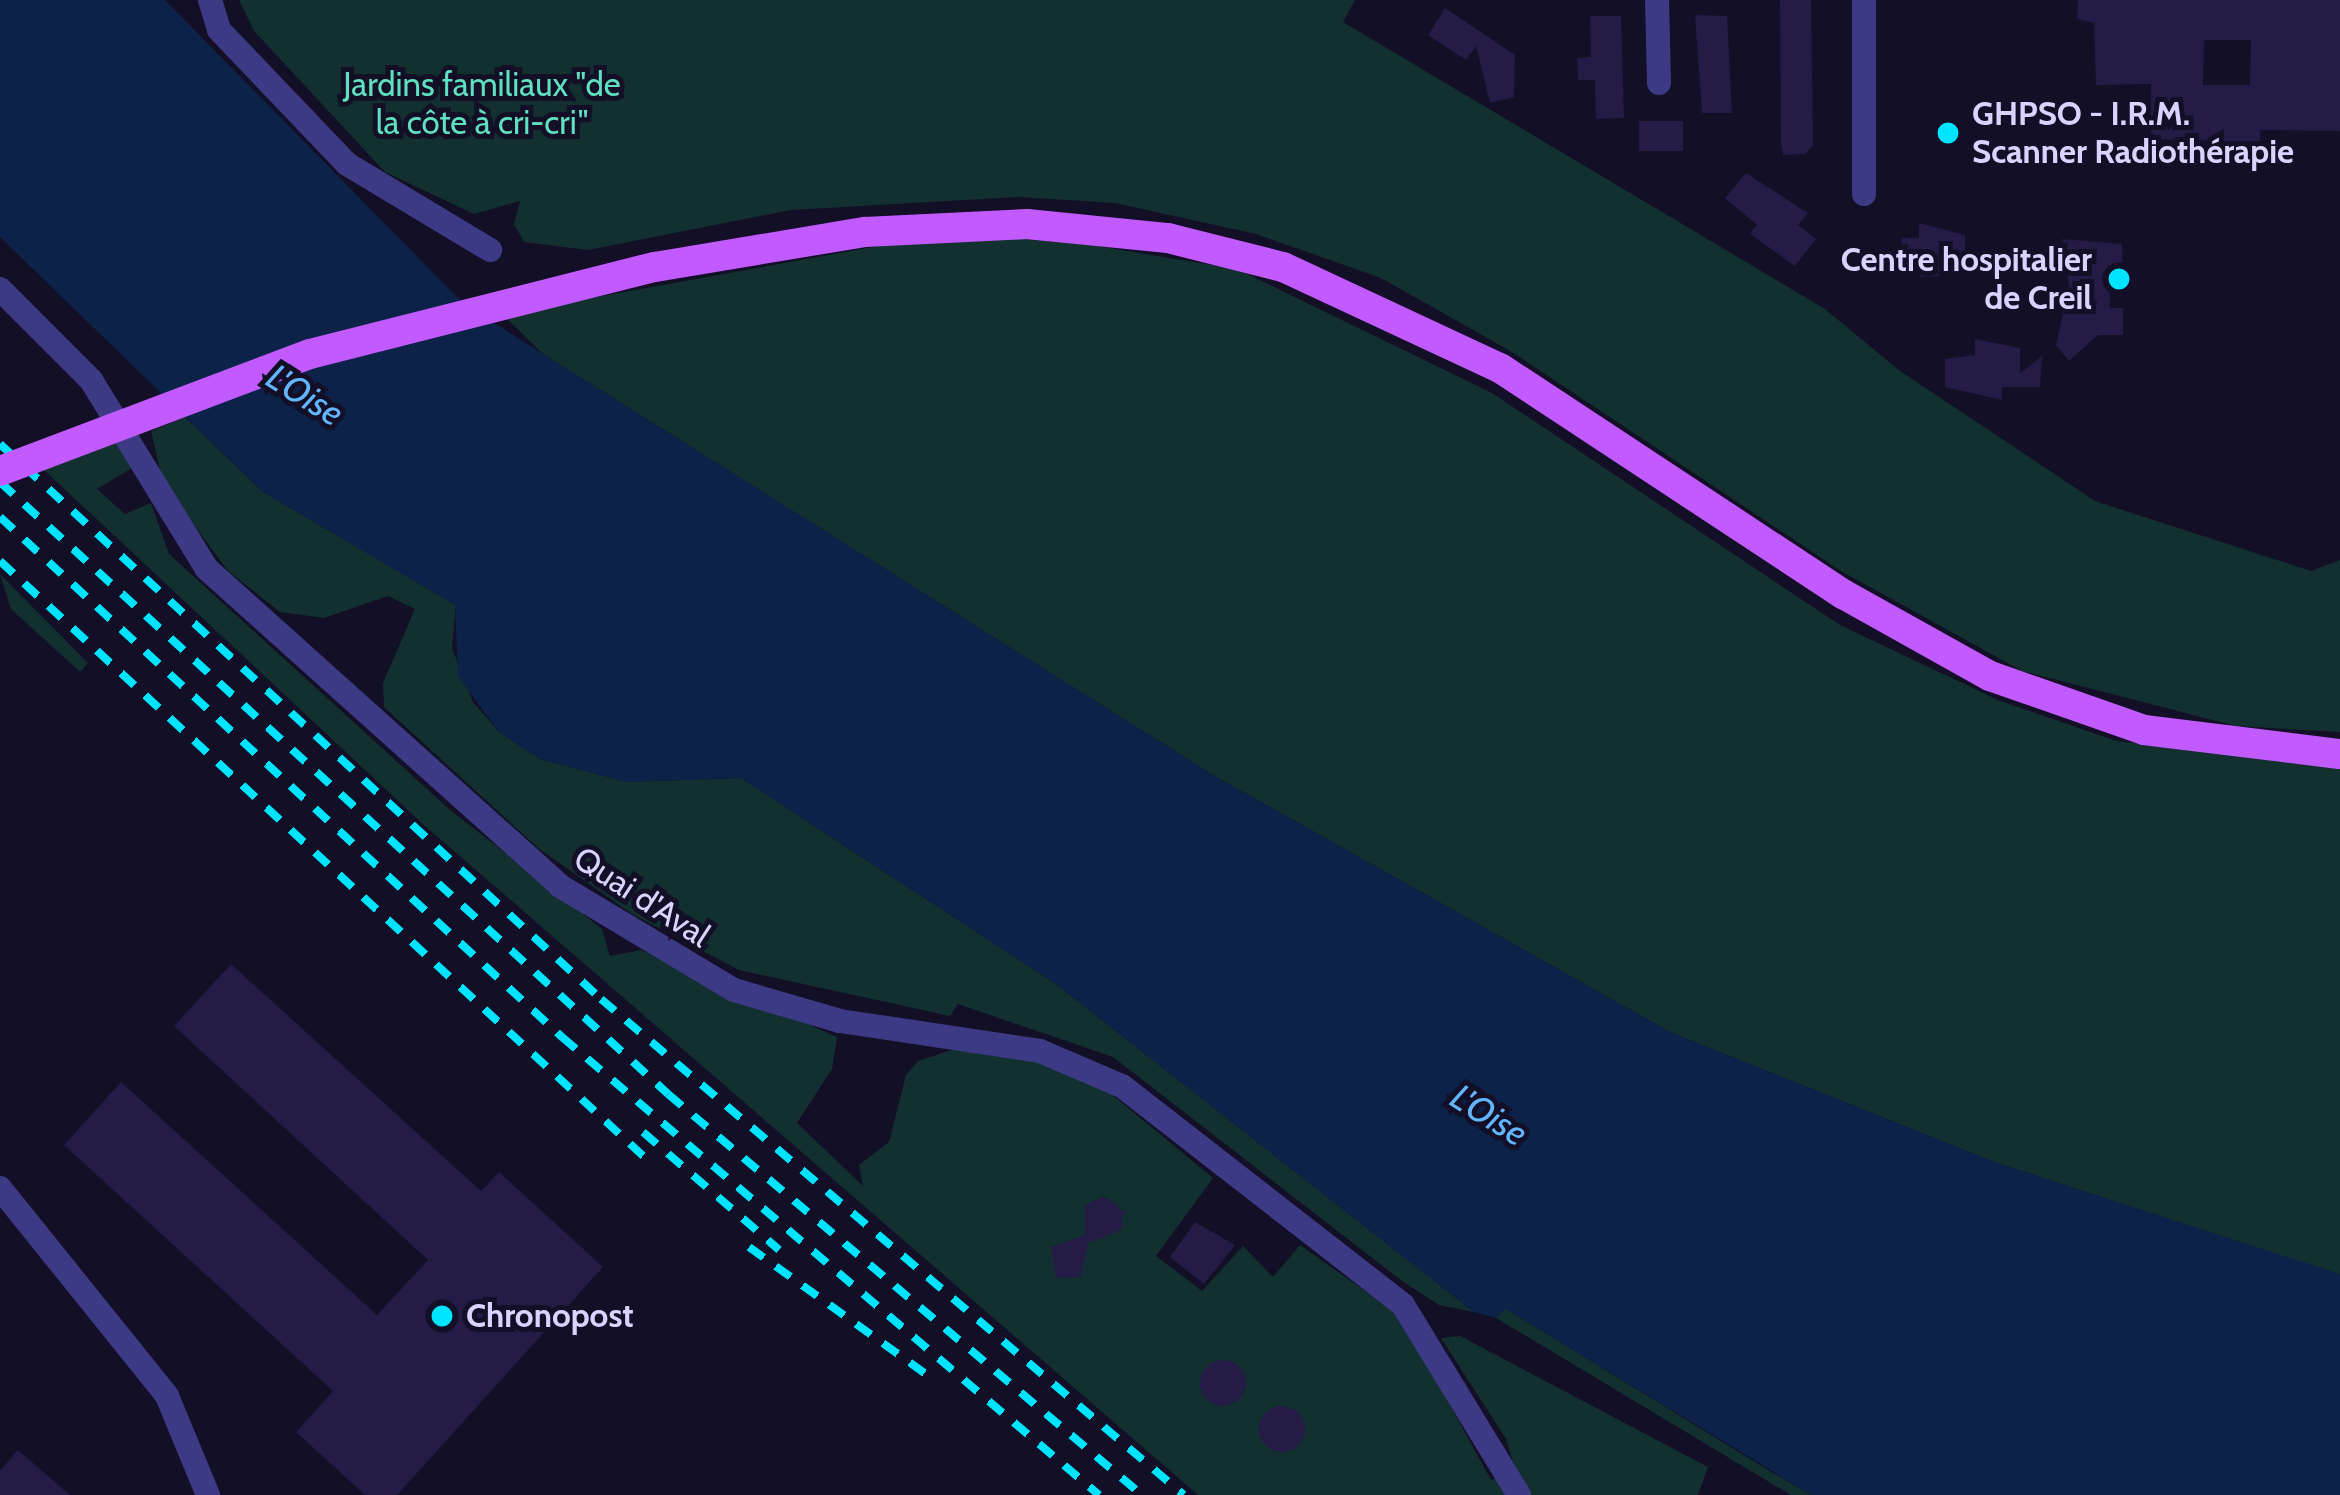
<!DOCTYPE html>
<html>
<head>
<meta charset="utf-8">
<style>
	body { margin:0 }
	#map { position:relative; width:2340px; height:1495px; overflow:hidden; background:#130f26; font-family:Cabin,sans-serif }
	div>[style] { position:absolute }
	.green>* { inset:0; background:#12302f }
	.water>* { inset:0; background:#0c2248 }
	.building>* { inset:0; background:#241b47 }
	.round { border-radius:50% }
	.minor>* { height:24px; margin:-12px; padding:0 12px; transform-origin:12px; border-radius:12px; background:#3d3a85 }
	.major>* { height:30px; margin:-15px; padding:0 15px; transform-origin:15px; border-radius:15px; background:#c25bff }
	.rail>* { height:8px; margin-top:-4px; transform-origin:0; background:repeating-linear-gradient(90deg,#00e5ff 0 18px,transparent 0 33px) }
	.major-bridge>* { height:30px; margin:-15px; padding:0 15px; transform-origin:15px; border-radius:15px; background:#c25bff }
	.dots>* { width:33px; height:33px; translate:-50% -50%; box-sizing:border-box; border:6px solid #130f26; border-radius:50% }
	span { translate:-50% -50%; white-space:nowrap; text-align:center; line-height:1.15; -webkit-text-stroke:10px #130f26; paint-order:stroke }
	.park-label { font-size:33px; color:#5fe0c0 }
	.poi-label { font-size:33px; color:#d9d4ff; font-weight:700 }
	.left { translate:0 -50%; text-align:left }
	.right { translate:-100% -50%; text-align:right }
	.street-label { font-size:33px; color:#d9d4ff }
	.water-label { font-size:36px; color:#62b6ff; font-style:italic }
</style>
</head>
<body>
<div id="map">
	<div class="green">
		<i style="clip-path:polygon(239px 0,1355px 0,1343px 22px,1825px 309px,1900px 371px,2095px 501px,2311px 571px,2340px 560px,2340px 732px,2236px 726px,2022px 671px,1841px 571px,1512px 352px,1381px 278px,1256px 234px,1115px 203px,1018px 197px,791px 210px,588px 250px,524px 242px,514px 224px,520px 201px,474px 214px,385px 172px,254px 31px)"></i>
		<i style="clip-path:polygon(917px 239px,1053px 239px,1237px 269px,1492px 393px,1840px 625px,1998px 700px,2116px 741px,2340px 766px,2340px 1275px,1994px 1162px,1670px 1032px,1213px 775px,543px 354px,502px 314px)"></i>
		<i style="clip-path:polygon(185px 417px,263px 492px,456px 605px,452px 648px,473px 702px,499px 732px,540px 759px,627px 782px,741px 778px,1056px 984px,1474px 1312px,1439px 1305px,1402px 1281px,1113px 1057px,958px 1004px,950px 1016px,739px 970px,632px 914px,538px 848px,384px 707px,383px 683px,415px 609px,388px 596px,324px 618px,280px 612px,228px 571px,163px 483px,151px 431px)"></i>
		<i style="clip-path:polygon(117px 441px,132px 468px,97px 489px,125px 514px,151px 503px,169px 554px,449px 809px,602px 929px,610px 956px,641px 950px,837px 1037px,832px 1069px,797px 1123px,863px 1186px,859px 1165px,889px 1142px,906px 1075px,918px 1061px,955px 1049px,1017px 1053px,1109px 1092px,1213px 1178px,1156px 1256px,1202px 1291px,1243px 1246px,1273px 1277px,1300px 1245px,1402px 1317px,1491px 1480px,1515px 1469px,1506px 1439px,1441px 1338px,1460px 1336px,1708px 1467px,1698px 1495px,1198px 1495px,425px 826px,43px 469px)"></i>
		<i style="clip-path:polygon(0 574px,88px 663px,80px 672px,11px 609px)"></i>
		<i style="clip-path:polygon(1505px 1308px,1768px 1470px,1811px 1495px,1791px 1495px,1496px 1318px)"></i>
	</div>
	<div class="water">
		<i style="clip-path:polygon(0 0,165px 0,464px 304px,1213px 775px,1670px 1032px,1994px 1162px,2340px 1274px,2340px 1495px,1811px 1495px,1506px 1309px,1496px 1318px,1474px 1312px,1056px 984px,741px 778px,627px 782px,540px 759px,499px 732px,458px 676px,455px 605px,263px 492px,0 237px)"></i>
	</div>
	<div class="building">
		<i style="clip-path:polygon(1780px 0,1811px 0,1813px 145px,1805px 154px,1783px 155px,1781px 144px)"></i>
		<i style="clip-path:polygon(evenodd,2078px 0,2340px 0,2340px 131px,2260px 130px,2260px 142px,2151px 139px,2151px 84px,2096px 85px,2094px 23px,2077px 19px,2078px 0,2204px 40px,2251px 40px,2250px 85px,2203px 85px,2204px 40px)"></i>
		<i style="clip-path:polygon(1445px 8px,1515px 55px,1514px 97px,1490px 103px,1476px 46px,1466px 60px,1428px 35px)"></i>
		<i style="clip-path:polygon(1695px 15px,1727px 16px,1732px 113px,1702px 113px)"></i>
		<i style="clip-path:polygon(1590px 16px,1621px 16px,1624px 118px,1596px 119px,1595px 80px,1578px 80px,1577px 58px,1591px 57px)"></i>
		<i style="clip-path:polygon(1639px 121px,1683px 121px,1683px 151px,1639px 151px)"></i>
		<i style="clip-path:polygon(1746px 173px,1808px 213px,1798px 225px,1816px 239px,1795px 266px,1750px 234px,1757px 225px,1725px 198px)"></i>
		<i style="clip-path:polygon(1919px 223px,1965px 235px,1965px 260px,1946px 260px,1946px 276px,1920px 277px,1919px 258px,1902px 258px,1901px 238px,1919px 238px)"></i>
		<i style="clip-path:polygon(2062px 239px,2122px 244px,2123px 271px,2109px 271px,2110px 308px,2123px 308px,2123px 335px,2098px 335px,2069px 361px,2056px 345px,2063px 313px,2073px 312px)"></i>
		<i style="clip-path:polygon(1975px 339px,2020px 348px,2020px 373px,2042px 356px,2040px 387px,2002px 387px,2002px 400px,1945px 387px,1945px 359px,1975px 355px)"></i>
		<i style="clip-path:polygon(231px 964px,481px 1191px,499px 1172px,603px 1267px,397px 1495px,365px 1495px,296px 1432px,333px 1391px,64px 1145px,121px 1082px,377px 1315px,428px 1260px,174px 1026px)"></i>
		<i style="clip-path:polygon(1103px 1196px,1124px 1211px,1121px 1230px,1088px 1243px,1081px 1277px,1056px 1278px,1051px 1247px,1085px 1235px,1085px 1206px)"></i>
		<i style="clip-path:polygon(1195px 1222px,1235px 1245px,1204px 1284px,1170px 1257px)"></i>
		<i class="round" style="left:1200px;top:1360px;width:46px;height:46px"></i>
		<i class="round" style="left:1259px;top:1406px;width:46px;height:46px"></i>
		<i style="clip-path:polygon(18px 1450px,70px 1495px,0 1495px,0 1471px)"></i>
	</div>
	<div class="minor">
		<i style="left:210px;top:0;width:31px;rotate:73deg"></i>
		<i style="left:219px;top:30px;width:185px;rotate:46.3deg"></i>
		<i style="left:347px;top:164px;width:167px;rotate:31deg"></i>
		<i style="left:1657px;top:0;width:83px;rotate:88.6deg"></i>
		<i style="left:1864px;top:0;width:194px;rotate:90deg"></i>
		<i style="left:0;top:289px;width:129px;rotate:45deg"></i>
		<i style="left:91px;top:380px;width:220px;rotate:58.5deg"></i>
		<i style="left:206px;top:568px;width:476px;rotate:41.9deg"></i>
		<i style="left:560px;top:886px;width:203px;rotate:30.9deg"></i>
		<i style="left:734px;top:990px;width:110px;rotate:16.3deg"></i>
		<i style="left:840px;top:1021px;width:202px;rotate:8.5deg"></i>
		<i style="left:1040px;top:1051px;width:89px;rotate:23.1deg"></i>
		<i style="left:1122px;top:1086px;width:356px;rotate:37.9deg"></i>
		<i style="left:1403px;top:1305px;width:223px;rotate:58.6deg"></i>
		<i style="left:0;top:1188px;width:267px;rotate:51.2deg"></i>
		<i style="left:167px;top:1396px;width:107px;rotate:67.5deg"></i>
	</div>
	<div class="major">
		<i style="left:655px;top:267px;width:213px;rotate:-9.5deg"></i>
		<i style="left:865px;top:232px;width:162px;rotate:-2.8deg"></i>
		<i style="left:1027px;top:224px;width:142px;rotate:5.7deg"></i>
		<i style="left:1168px;top:238px;width:119px;rotate:14.2deg"></i>
		<i style="left:1283px;top:267px;width:239px;rotate:25deg"></i>
		<i style="left:1500px;top:368px;width:411px;rotate:33.4deg"></i>
		<i style="left:1843px;top:594px;width:168px;rotate:29.2deg"></i>
		<i style="left:1990px;top:676px;width:163px;rotate:19.3deg"></i>
		<i style="left:2144px;top:730px;width:197px;rotate:7deg"></i>
	</div>
	<div class="rail">
		<i style="left:0;top:444px;width:818px;rotate:42.72deg"></i>
		<i style="left:601px;top:999px;width:765px;rotate:40.39deg"></i>
		<i style="left:0;top:482px;width:906px;rotate:42.49deg"></i>
		<i style="left:668px;top:1094px;width:621px;rotate:40.23deg"></i>
		<i style="left:0;top:517px;width:766px;rotate:42.78deg"></i>
		<i style="left:562px;top:1037px;width:706px;rotate:40.46deg"></i>
		<i style="left:0;top:561px;width:890px;rotate:42.77deg"></i>
		<i style="left:643px;top:1132px;width:180px;rotate:40.9deg"></i>
		<i style="left:749px;top:1247px;width:228px;rotate:35.7deg"></i>
	</div>
	<div class="major-bridge">
		<i style="left:0;top:471px;width:331px;rotate:-20.7deg"></i>
		<i style="left:310px;top:354px;width:356px;rotate:-14.2deg"></i>
	</div>
	<div class="dots">
		<i style="left:1948px;top:133px;background:#00e5ff"></i>
		<i style="left:2119px;top:279px;background:#00e5ff"></i>
		<i style="left:442px;top:1316px;background:#00e5ff"></i>
	</div>
	<div class="park-label">
		<span style="left:482px;top:104px">Jardins familiaux "de<br>la côte à cri-cri"</span>
	</div>
	<div class="poi-label">
		<span class="left" style="left:1972px;top:133px">GHPSO - I.R.M.<br>Scanner Radiothérapie</span>
		<span class="right" style="left:2092px;top:279px">Centre hospitalier<br>de Creil</span>
		<span class="left" style="left:466px;top:1316px">Chronopost</span>
	</div>
	<div class="street-label">
		<span style="left:642px;top:897px;rotate:33deg">Quai d'Aval</span>
	</div>
	<div class="water-label">
		<span style="left:305px;top:395px;rotate:32deg">L'Oise</span>
		<span style="left:1489px;top:1115px;rotate:32deg">L'Oise</span>
	</div>
</div>
</body>
</html>
